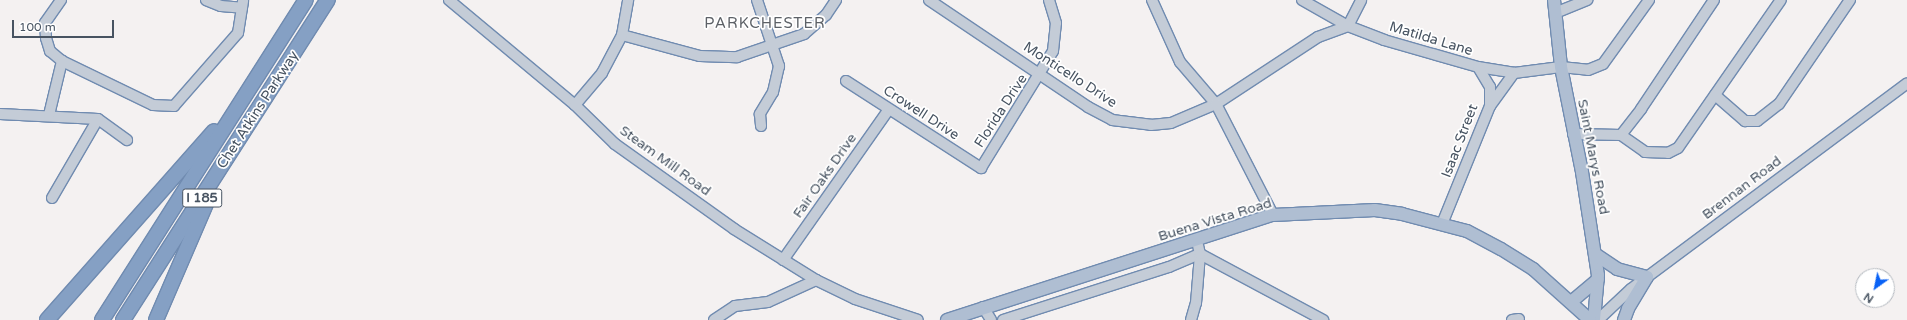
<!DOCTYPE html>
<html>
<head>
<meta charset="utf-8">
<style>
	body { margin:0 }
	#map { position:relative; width:1907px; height:320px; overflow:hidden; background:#f4f1f1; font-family:"Varela Round",sans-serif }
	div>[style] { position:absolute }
	.roads { filter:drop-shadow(1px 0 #708bb0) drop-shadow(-1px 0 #708bb0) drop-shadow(0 1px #708bb0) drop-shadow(0 -1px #708bb0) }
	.minor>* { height:10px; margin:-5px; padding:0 5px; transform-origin:5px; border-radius:5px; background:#c4ccd7 }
	.major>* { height:12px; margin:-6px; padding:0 6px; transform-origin:6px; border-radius:6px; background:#afbed2 }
	.highway>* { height:14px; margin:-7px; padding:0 7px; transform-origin:7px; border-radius:7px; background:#85a0c4 }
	span { translate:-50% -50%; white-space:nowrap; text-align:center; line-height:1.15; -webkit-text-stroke:3.5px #fff; paint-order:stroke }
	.shield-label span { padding:1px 3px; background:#fff; border:1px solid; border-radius:3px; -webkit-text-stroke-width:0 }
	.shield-label { font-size:13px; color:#475361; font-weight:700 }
	.street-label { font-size:14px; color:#475361 }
	.neighbourhood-label { font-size:15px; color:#5d6167; letter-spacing:1px }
	.north { position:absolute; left:1855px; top:268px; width:40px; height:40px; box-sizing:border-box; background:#fff; border:1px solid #b5bac0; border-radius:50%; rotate:213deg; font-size:11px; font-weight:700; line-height:16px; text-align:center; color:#475361 }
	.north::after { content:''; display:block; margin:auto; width:14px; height:18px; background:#0962f6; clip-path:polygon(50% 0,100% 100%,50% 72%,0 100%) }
	.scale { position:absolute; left:12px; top:20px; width:102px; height:18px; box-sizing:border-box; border:2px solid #475361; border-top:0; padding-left:5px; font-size:12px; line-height:14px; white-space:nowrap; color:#475361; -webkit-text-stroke:3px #fff; paint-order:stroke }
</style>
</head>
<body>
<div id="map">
	<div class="roads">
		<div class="minor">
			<i style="left:61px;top:0;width:28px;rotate:125deg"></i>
			<i style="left:45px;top:23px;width:15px;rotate:86deg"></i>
			<i style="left:46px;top:38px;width:14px;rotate:73deg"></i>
			<i style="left:50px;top:51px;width:16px;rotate:40deg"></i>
			<i style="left:62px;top:61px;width:101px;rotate:25.8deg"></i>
			<i style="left:153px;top:105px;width:21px;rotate:3deg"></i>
			<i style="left:174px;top:106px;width:97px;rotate:-48.8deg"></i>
			<i style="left:238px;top:33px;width:33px;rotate:-81deg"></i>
			<i style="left:206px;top:0;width:16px;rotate:22deg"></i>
			<i style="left:221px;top:6px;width:21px;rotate:5deg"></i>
			<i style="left:449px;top:0;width:164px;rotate:39.8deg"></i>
			<i style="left:575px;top:105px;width:56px;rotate:44.3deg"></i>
			<i style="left:615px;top:144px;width:146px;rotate:35.5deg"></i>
			<i style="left:734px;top:229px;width:97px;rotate:31.9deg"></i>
			<i style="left:816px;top:280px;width:43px;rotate:26deg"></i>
			<i style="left:855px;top:299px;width:66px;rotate:18.4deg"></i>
			<i style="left:757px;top:0;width:70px;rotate:71.6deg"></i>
			<i style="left:779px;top:66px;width:27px;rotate:103deg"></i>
			<i style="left:773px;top:92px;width:26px;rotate:121deg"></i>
			<i style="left:760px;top:114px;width:12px;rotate:85deg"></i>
			<i style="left:929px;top:0;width:192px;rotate:33.9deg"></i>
			<i style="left:1088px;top:107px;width:27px;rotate:28deg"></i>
			<i style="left:1112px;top:120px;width:39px;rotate:7deg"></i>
			<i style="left:1151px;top:125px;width:20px;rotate:-6deg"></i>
			<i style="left:1171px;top:123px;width:49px;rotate:-22.9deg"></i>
			<i style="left:1216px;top:104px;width:122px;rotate:-33.3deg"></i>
			<i style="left:1318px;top:37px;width:32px;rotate:-20deg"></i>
			<i style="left:1348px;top:26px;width:29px;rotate:-63deg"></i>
			<i style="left:1152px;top:0;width:68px;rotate:65.7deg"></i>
			<i style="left:1180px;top:62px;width:55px;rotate:49.4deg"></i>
			<i style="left:1216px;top:104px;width:125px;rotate:62.8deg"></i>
			<i style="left:1302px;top:0;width:53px;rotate:29.5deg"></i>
			<i style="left:1348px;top:26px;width:39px;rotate:21deg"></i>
			<i style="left:1384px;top:40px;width:98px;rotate:16deg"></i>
			<i style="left:1478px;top:67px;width:36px;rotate:9deg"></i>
			<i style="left:1514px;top:73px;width:47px;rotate:-7.3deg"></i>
			<i style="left:1561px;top:67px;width:27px;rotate:6deg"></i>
			<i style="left:1588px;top:70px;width:16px;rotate:-22deg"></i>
			<i style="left:1603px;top:64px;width:79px;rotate:-54.3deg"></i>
			<i style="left:1555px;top:13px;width:35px;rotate:-22deg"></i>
			<i style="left:622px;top:35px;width:81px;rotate:15.1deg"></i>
			<i style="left:700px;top:56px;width:37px;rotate:2deg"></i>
			<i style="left:737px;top:57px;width:71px;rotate:-18.9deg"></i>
			<i style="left:804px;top:34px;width:29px;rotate:-41deg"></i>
			<i style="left:826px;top:15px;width:18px;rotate:-56deg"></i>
			<i style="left:846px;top:81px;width:161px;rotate:32.8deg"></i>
			<i style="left:981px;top:168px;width:137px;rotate:-58.4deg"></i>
			<i style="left:1053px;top:51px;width:28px;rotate:-84deg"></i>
			<i style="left:1056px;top:23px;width:24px;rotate:-107deg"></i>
			<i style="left:1715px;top:95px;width:40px;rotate:41deg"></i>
			<i style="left:1745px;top:121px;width:12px"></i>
			<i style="left:1757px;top:121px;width:28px;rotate:-38deg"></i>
			<i style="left:1779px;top:104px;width:126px;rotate:-55.7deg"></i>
			<i style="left:575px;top:105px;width:42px;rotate:-49.8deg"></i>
			<i style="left:602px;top:73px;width:43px;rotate:-62.2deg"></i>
			<i style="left:622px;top:35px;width:36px;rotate:-80deg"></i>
			<i style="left:1490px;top:106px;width:41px;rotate:-54deg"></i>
			<i style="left:0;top:114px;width:98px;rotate:2.9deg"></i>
			<i style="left:98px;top:119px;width:36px;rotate:36deg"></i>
			<i style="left:49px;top:115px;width:56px;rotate:-76.5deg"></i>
			<i style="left:1573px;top:134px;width:48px;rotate:1.2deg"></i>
			<i style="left:1621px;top:135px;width:33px;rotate:-52deg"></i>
			<i style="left:1641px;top:109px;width:131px;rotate:-56.2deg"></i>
			<i style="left:1621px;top:135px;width:29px;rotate:35deg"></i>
			<i style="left:1645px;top:152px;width:23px;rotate:2deg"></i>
			<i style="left:1668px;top:153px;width:11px;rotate:-27deg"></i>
			<i style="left:1678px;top:148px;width:180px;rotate:-55.2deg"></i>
			<i style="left:52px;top:198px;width:91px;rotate:-59.8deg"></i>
			<i style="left:1442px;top:224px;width:127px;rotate:-67.9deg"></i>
			<i style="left:1490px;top:106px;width:19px;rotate:-90deg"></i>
			<i style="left:1490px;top:87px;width:23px;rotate:-121deg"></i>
			<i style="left:1200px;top:254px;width:140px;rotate:28.2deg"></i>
			<i style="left:783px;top:260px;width:184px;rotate:-54.9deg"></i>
			<i style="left:983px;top:307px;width:15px;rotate:58deg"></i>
			<i style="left:714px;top:320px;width:25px;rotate:-34deg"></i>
			<i style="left:735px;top:306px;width:33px;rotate:-7deg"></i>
			<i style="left:768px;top:302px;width:53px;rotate:-24.6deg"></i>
			<i style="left:1003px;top:320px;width:174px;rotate:-17.7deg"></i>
			<i style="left:1169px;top:267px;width:34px;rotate:-23deg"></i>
			<i style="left:1191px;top:320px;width:18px;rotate:-74deg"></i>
			<i style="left:1196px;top:303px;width:49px;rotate:-85.3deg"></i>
			<i style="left:1200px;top:254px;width:13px;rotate:-103deg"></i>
			<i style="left:1512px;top:320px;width:7px;rotate:-8deg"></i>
			<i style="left:1598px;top:320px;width:45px;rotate:-43.2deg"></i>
			<i style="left:1631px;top:289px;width:344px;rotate:-36.7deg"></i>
		</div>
		<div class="major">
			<i style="left:1554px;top:0;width:67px;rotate:84deg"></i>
			<i style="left:1561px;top:67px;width:107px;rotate:78.7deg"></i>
			<i style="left:1582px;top:172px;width:104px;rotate:81.2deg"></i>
			<i style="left:1598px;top:275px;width:45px;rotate:95.1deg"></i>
			<i style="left:1595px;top:254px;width:27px;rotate:34deg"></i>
			<i style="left:1617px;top:269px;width:31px;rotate:15deg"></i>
			<i style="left:1647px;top:277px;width:37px;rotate:121deg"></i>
			<i style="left:1628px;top:309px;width:12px;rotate:110deg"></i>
			<i style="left:1571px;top:302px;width:35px;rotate:-40deg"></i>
			<i style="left:947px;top:320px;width:342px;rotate:-17.9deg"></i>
			<i style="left:1273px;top:215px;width:102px;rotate:-2.8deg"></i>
			<i style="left:1375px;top:210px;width:27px;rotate:8deg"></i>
			<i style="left:1402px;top:214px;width:67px;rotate:14.7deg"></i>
			<i style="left:1467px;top:231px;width:38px;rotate:28deg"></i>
			<i style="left:1501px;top:249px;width:38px;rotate:32deg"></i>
			<i style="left:1533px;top:269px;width:76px;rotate:41.8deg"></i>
		</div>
		<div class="highway">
			<i style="left:47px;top:320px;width:252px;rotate:-48.5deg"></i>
			<i style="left:102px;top:320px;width:379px;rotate:-57.5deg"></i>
			<i style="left:123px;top:320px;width:380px;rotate:-57.4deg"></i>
			<i style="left:156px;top:320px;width:126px;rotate:-66.7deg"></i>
		</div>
	</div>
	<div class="shield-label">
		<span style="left:202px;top:198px">I 185</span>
	</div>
	<div class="street-label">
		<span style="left:1431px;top:39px;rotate:17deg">Matilda Lane</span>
		<span style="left:1070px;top:75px;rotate:33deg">Monticello Drive</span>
		<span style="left:258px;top:110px;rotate:-57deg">Chet Atkins Parkway</span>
		<span style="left:1001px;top:111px;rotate:-57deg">Florida Drive</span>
		<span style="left:921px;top:113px;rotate:33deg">Crowell Drive</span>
		<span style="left:1460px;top:141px;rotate:-69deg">Isaac Street</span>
		<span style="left:1593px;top:157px;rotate:79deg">Saint Marys Road</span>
		<span style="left:665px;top:161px;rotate:36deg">Steam Mill Road</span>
		<span style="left:825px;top:176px;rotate:-55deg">Fair Oaks Drive</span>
		<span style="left:1742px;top:188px;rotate:-37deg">Brennan Road</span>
		<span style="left:1215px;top:220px;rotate:-17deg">Buena Vista Road</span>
	</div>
	<div class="neighbourhood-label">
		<span style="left:765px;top:24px">PARKCHESTER</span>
	</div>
	<div class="north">N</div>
	<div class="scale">100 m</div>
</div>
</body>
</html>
